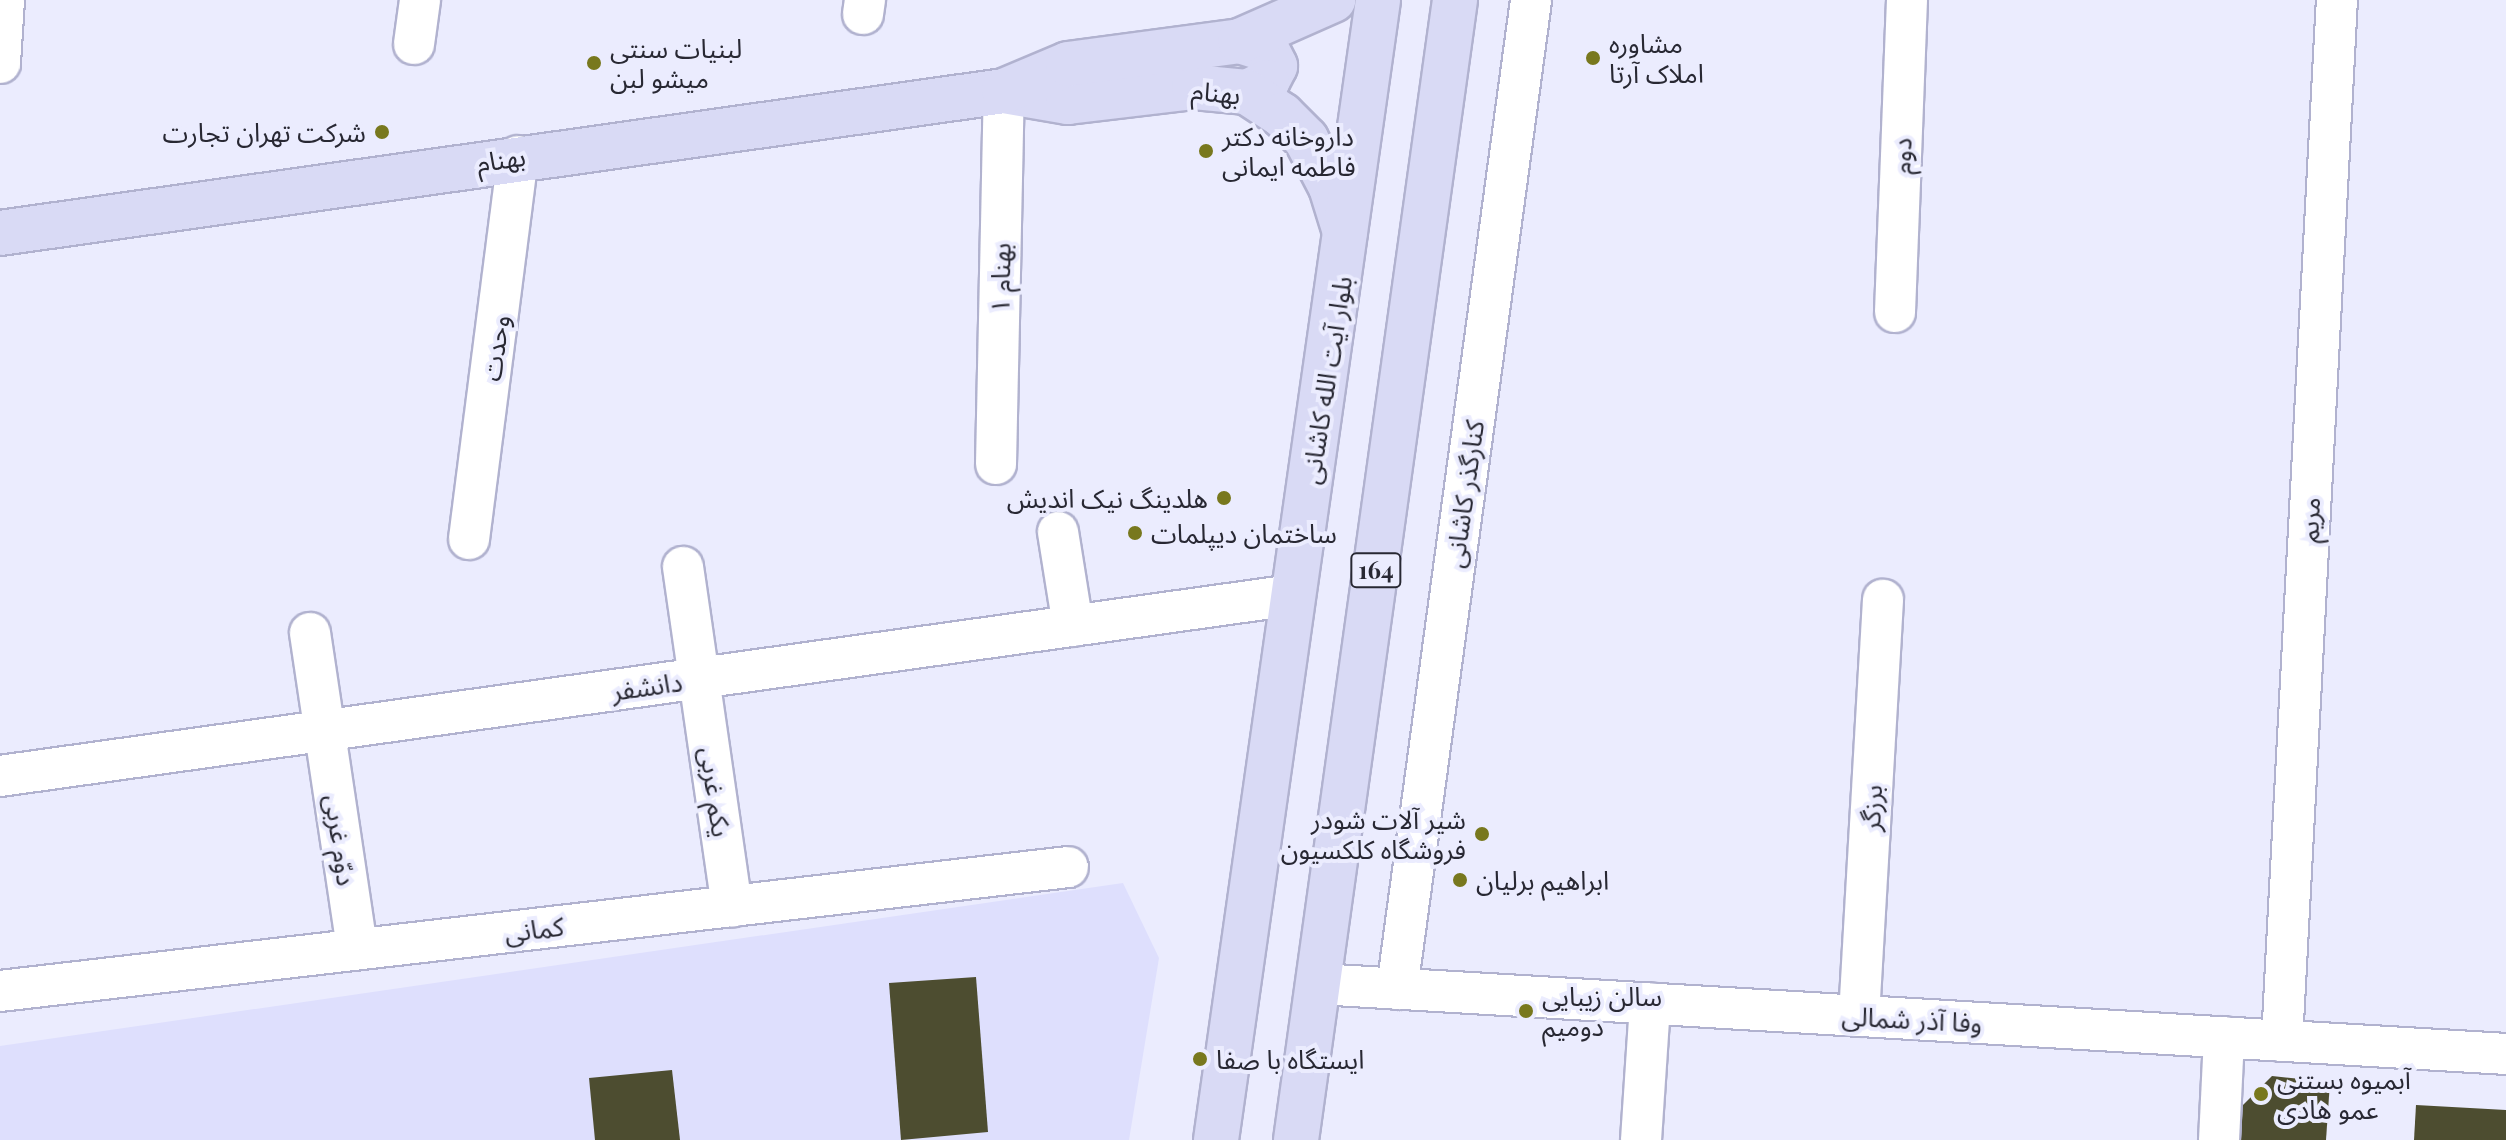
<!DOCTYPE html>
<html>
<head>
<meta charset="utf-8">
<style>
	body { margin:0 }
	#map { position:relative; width:2506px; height:1140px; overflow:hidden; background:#ebecfe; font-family:"Playfair Display","Noto Sans Arabic",serif }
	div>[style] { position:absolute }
	.built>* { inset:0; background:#dedffd }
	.building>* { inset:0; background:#4d4d30 }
	.roads { filter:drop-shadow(2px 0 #b1b2cf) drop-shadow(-2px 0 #b1b2cf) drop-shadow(0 2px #b1b2cf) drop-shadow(0 -2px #b1b2cf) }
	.minor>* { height:40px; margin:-20px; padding:0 20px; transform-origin:20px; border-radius:20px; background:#fff }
	.major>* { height:44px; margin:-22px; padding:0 22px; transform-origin:22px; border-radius:22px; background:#d9daf5 }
	.dots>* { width:22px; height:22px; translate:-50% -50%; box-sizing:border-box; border:4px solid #ebecfe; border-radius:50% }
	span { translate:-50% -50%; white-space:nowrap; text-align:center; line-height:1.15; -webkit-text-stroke:8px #ebecfe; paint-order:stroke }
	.shield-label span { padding:2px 6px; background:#ebecfe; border:2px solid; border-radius:6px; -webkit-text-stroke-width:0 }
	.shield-label { font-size:24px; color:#282833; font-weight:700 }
	.poi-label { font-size:26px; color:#282833 }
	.left { translate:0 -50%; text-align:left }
	.right { translate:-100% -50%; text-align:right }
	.street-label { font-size:26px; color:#282833 }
</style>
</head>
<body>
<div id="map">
	<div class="built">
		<i style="clip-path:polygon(1123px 883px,1159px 958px,1129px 1140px,0 1140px,0 1046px)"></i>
	</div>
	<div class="building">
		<i style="clip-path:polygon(976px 977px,988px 1132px,901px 1140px,889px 983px)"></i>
		<i style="clip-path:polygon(672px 1070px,680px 1140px,595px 1140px,589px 1078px)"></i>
		<i style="clip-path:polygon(2272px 1076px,2330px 1082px,2326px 1140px,2239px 1140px,2241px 1107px)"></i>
		<i style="clip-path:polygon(2416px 1105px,2506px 1110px,2506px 1140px,2414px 1140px)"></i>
	</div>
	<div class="roads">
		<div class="minor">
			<i style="left:863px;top:14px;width:14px;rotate:-82deg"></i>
			<i style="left:414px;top:44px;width:44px;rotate:-82.2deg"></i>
			<i style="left:0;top:63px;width:63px;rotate:-86.4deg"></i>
			<i style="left:1895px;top:312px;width:312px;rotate:-87.8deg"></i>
			<i style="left:996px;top:464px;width:373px;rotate:-88.8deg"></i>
			<i style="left:1058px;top:532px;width:95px;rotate:80.9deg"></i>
			<i style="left:469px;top:539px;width:386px;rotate:-82.7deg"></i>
			<i style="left:683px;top:567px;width:343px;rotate:81.8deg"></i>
			<i style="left:310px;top:633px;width:319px;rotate:81.5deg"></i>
			<i style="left:0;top:776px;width:1306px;rotate:-7.97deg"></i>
			<i style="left:1318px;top:984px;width:1190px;rotate:3.37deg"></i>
			<i style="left:1397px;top:989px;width:998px;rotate:-82.28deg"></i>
			<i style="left:0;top:991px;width:1075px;rotate:-6.62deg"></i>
			<i style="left:1859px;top:1016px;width:417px;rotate:-86.7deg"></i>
			<i style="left:2282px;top:1041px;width:1042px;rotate:-86.98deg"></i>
			<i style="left:1641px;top:1140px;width:137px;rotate:-86.2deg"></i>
			<i style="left:2219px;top:1140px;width:103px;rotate:-87.2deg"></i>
		</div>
		<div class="major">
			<i style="left:1240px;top:41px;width:28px;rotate:18deg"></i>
			<i style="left:1267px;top:50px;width:18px;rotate:63deg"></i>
			<i style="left:1275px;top:66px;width:18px;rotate:117deg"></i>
			<i style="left:1267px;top:82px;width:22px;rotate:153deg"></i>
			<i style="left:1004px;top:91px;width:65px;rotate:9.8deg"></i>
			<i style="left:1068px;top:102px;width:127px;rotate:-6.8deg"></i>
			<i style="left:1194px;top:87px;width:53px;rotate:5.4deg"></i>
			<i style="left:1247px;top:92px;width:42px;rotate:33.3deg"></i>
			<i style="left:1282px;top:115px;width:34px;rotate:45deg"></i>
			<i style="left:1306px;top:139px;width:54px;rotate:62.5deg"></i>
			<i style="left:1331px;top:187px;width:47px;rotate:72.7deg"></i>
			<i style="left:0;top:233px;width:1014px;rotate:-8.05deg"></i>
			<i style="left:1004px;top:91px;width:69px;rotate:-22.9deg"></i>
			<i style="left:1068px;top:64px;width:174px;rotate:-7.6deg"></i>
			<i style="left:1240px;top:41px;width:102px;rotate:-23.8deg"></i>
			<i style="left:1216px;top:1140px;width:1151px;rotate:-81.91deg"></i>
			<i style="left:1296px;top:1140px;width:1151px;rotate:-82.06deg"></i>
		</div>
	</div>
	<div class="dots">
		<i style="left:1593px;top:58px;background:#78781e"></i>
		<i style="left:594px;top:63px;background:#78781e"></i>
		<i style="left:382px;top:132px;background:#78781e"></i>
		<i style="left:1206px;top:151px;background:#78781e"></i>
		<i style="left:1224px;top:498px;background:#78781e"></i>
		<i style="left:1135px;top:533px;background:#78781e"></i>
		<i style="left:1482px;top:834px;background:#78781e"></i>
		<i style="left:1460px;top:880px;background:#78781e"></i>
		<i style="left:1526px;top:1011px;background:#78781e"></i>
		<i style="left:1200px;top:1059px;background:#78781e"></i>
		<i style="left:2261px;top:1094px;background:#78781e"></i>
	</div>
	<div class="shield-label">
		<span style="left:1376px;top:570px">164</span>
	</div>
	<div class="poi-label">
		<span class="left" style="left:1609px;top:58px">مشاوره<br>املاک آرتا</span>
		<span class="left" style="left:610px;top:63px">لبنیات سنتی<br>میشو لبن</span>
		<span class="right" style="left:366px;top:132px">شرکت تهران تجارت</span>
		<span class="left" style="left:1222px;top:151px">داروخانه دکتر<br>فاطمه ایمانی</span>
		<span class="right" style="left:1208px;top:498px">هلدینگ نیک اندیش</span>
		<span class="left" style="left:1151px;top:533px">ساختمان دیپلمات</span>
		<span class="right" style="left:1466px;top:834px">شیر آلات شودر<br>فروشگاه کلکسیون</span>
		<span class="left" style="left:1476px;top:880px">ابراهیم برلیان</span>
		<span class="left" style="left:1542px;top:1011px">سالن زیبایی<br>دومیم</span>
		<span class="left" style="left:1216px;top:1059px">ایستگاه با صفا</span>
		<span class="left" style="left:2277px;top:1094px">آبمیوه بستنی<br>عمو هادی</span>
	</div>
	<div class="street-label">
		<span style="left:1216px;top:92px;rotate:6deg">بهنام</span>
		<span style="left:1901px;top:156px;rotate:-88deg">دوم</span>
		<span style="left:501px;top:159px;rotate:-8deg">بهنام</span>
		<span style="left:1000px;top:278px;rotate:-89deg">بهنام ۱</span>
		<span style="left:495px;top:348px;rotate:-82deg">وحدت</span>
		<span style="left:1326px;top:380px;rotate:-81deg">بلوار آیت الله کاشانی</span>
		<span style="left:1464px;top:494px;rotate:-82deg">کنارگذر کاشانی</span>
		<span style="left:2309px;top:520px;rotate:-87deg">مریم</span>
		<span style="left:647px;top:686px;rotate:-8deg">دانشفر</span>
		<span style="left:716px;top:792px;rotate:82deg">یکم غربی</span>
		<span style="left:1871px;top:808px;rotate:-87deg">برزگر</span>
		<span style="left:341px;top:840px;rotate:82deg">دوّم غربی</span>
		<span style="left:534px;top:929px;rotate:-7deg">کمانی</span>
		<span style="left:1912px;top:1019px;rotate:3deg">وفا آذر شمالی</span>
	</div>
</div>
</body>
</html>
